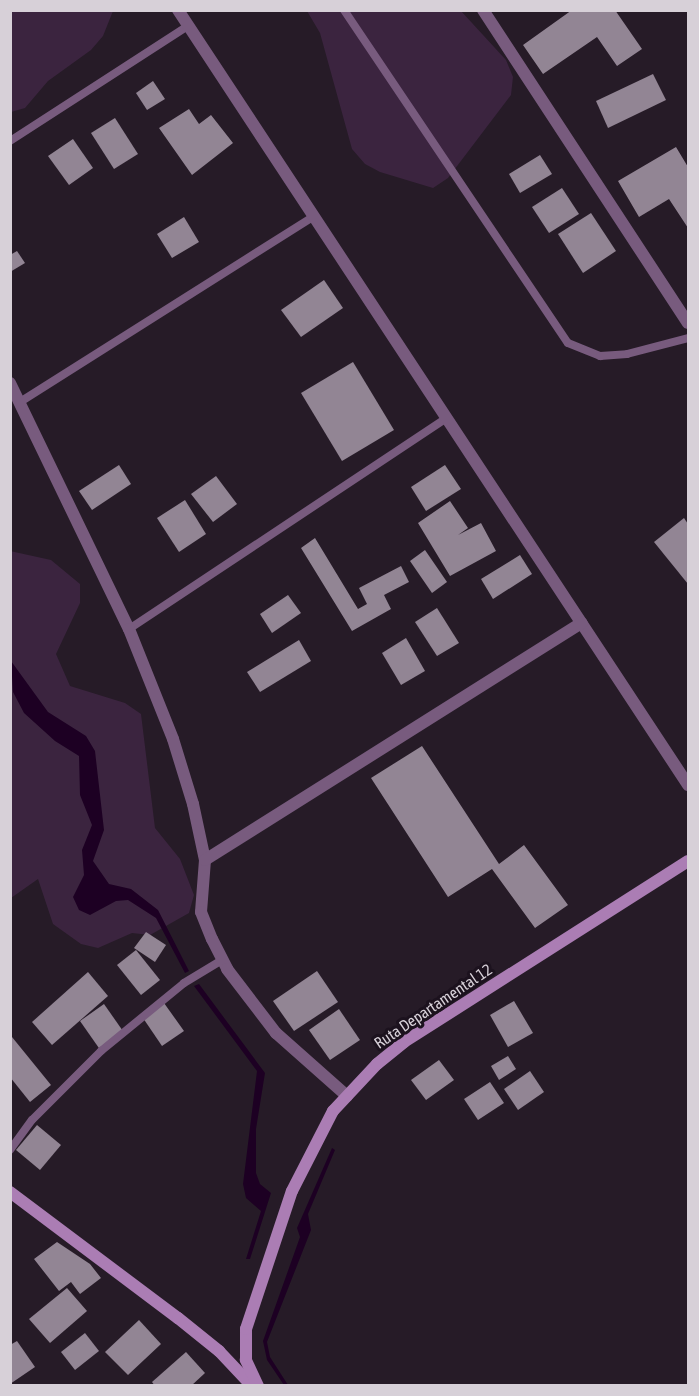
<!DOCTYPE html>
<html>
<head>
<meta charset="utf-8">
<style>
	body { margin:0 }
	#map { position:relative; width:699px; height:1396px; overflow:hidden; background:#261b27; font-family:"Asap Condensed",sans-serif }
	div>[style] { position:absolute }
	.green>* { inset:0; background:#3b243f }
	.water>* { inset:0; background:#1d0023 }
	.building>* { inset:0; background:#928594 }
	.service>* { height:8px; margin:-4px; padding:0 4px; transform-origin:4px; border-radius:4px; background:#785b7e }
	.minor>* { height:12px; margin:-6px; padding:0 6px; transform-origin:6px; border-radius:6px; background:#785b7e }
	.secondary>* { height:12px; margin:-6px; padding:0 6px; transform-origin:6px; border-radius:6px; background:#ab7db4 }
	span { translate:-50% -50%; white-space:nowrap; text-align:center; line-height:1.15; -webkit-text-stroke:6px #1c121e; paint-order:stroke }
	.street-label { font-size:16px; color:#d7d0d8 }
	.frame { position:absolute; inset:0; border:12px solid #d7d0d8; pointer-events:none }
</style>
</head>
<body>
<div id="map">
	<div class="green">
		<i style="clip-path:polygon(11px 10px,113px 10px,113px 11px,103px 36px,91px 50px,48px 81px,25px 108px,11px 112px)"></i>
		<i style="clip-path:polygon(307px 11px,461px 11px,506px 60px,513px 77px,511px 95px,448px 178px,433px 188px,380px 172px,365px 164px,352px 149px,320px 33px)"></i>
		<i style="clip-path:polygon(10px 551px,51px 560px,80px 584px,80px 603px,56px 654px,70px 686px,125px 703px,141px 714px,155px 828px,180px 859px,194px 895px,189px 913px,150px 935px,132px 933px,98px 948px,81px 944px,53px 924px,38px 879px,11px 898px)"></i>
	</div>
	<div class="water">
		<i style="clip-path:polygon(11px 661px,48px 712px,86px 736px,95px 751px,104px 830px,93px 861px,109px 884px,131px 889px,158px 910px,189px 971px,185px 973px,156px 918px,128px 900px,116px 901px,90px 915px,79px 910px,73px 897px,84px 875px,82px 850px,92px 825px,80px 795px,79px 756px,55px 741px,24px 713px,13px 692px)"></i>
		<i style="clip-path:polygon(199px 984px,265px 1073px,256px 1129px,256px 1173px,260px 1184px,271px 1193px,250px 1259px,246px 1259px,261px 1211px,246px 1198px,243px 1184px,257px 1071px,194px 986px)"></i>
		<i style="clip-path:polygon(332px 1148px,335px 1150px,308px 1214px,311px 1230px,267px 1342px,270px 1357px,288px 1385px,284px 1385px,267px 1360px,263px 1341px,300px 1237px,297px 1228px)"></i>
	</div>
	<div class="building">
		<i style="clip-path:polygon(572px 10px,615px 10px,642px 49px,617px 66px,597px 37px,543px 74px,523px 45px)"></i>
		<i style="clip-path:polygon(653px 74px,666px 100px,608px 128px,596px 101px)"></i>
		<i style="clip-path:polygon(153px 81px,165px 99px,147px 110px,136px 93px)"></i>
		<i style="clip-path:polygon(189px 109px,199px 124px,211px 115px,233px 143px,192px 175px,159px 128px)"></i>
		<i style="clip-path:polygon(115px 118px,138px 154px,114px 169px,91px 133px)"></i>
		<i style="clip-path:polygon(73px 139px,93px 168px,69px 185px,48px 156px)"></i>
		<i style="clip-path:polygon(676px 147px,688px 167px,688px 228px,669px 199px,639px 217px,618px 181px)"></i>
		<i style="clip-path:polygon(540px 155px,552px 174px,520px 193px,509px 174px)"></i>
		<i style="clip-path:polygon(562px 188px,579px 214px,549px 233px,532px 207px)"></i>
		<i style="clip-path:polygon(591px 213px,616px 251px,583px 273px,558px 234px)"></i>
		<i style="clip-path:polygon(184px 217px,199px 242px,172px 258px,157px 234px)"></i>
		<i style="clip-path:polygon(17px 251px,25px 263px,10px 272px,10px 255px)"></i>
		<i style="clip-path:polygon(324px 280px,343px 308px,301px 337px,281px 310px)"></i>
		<i style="clip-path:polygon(353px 362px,394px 430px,342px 461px,301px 393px)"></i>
		<i style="clip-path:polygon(119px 465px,131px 484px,92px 510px,79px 491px)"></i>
		<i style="clip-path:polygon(445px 465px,461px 489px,426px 511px,411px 487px)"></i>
		<i style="clip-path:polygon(216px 476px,237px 504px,213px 522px,191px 494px)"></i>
		<i style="clip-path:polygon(185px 500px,206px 534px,179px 552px,157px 518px)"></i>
		<i style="clip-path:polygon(450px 501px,468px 528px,458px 535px,481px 523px,496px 551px,450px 576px,418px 523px)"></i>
		<i style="clip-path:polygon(684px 518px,688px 524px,688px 584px,654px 542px)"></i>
		<i style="clip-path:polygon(315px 538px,358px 609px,367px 604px,359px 588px,401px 566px,409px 582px,384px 595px,391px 609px,352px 631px,301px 548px)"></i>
		<i style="clip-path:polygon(425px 550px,447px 582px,432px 593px,410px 561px)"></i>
		<i style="clip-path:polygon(520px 555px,532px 574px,493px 599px,481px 579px)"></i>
		<i style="clip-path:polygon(288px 595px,301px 613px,272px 633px,260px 614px)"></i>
		<i style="clip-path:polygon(437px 608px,459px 643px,437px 656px,415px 622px)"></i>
		<i style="clip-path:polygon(406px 638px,425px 671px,401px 685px,382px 653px)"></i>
		<i style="clip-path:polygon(299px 640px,311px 661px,260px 692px,247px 672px)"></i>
		<i style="clip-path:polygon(422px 746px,499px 864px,524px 845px,568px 905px,535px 928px,492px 869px,448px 897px,371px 778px)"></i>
		<i style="clip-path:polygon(146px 932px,166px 945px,155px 962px,134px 948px)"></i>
		<i style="clip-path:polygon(136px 950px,160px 980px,141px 995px,117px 965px)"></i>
		<i style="clip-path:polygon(317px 971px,338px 1002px,294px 1031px,273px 1001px)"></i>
		<i style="clip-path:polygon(88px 972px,108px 996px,52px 1045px,32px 1022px)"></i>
		<i style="clip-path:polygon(514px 1001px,533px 1033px,508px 1047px,490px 1015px)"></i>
		<i style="clip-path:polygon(164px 1003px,184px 1031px,162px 1046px,143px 1018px)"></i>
		<i style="clip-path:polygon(104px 1004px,125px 1034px,101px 1051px,80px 1021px)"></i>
		<i style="clip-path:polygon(339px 1009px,360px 1040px,330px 1060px,309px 1030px)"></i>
		<i style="clip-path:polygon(12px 1037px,51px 1085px,30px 1102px,10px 1077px)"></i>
		<i style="clip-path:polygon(508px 1056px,516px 1069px,499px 1080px,491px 1066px)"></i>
		<i style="clip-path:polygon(439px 1060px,454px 1080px,426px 1100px,411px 1080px)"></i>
		<i style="clip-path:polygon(530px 1071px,544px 1092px,518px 1110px,504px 1089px)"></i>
		<i style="clip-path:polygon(490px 1082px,504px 1103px,478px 1120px,464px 1099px)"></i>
		<i style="clip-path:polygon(37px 1125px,61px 1145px,40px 1170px,16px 1150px)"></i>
		<i style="clip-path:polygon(57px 1242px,90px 1264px,101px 1278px,80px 1294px,71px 1282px,59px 1291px,34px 1259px)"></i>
		<i style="clip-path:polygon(67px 1288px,87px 1311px,50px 1343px,29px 1319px)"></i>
		<i style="clip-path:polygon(139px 1320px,161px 1344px,128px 1375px,105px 1352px)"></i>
		<i style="clip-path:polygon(85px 1333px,99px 1351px,75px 1370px,61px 1352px)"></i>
		<i style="clip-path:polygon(17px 1341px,35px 1367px,10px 1384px,10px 1345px)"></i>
		<i style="clip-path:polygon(186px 1352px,205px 1373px,191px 1386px,155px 1386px,152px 1382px)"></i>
	</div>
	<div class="service">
		<i style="left:344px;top:10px;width:401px;rotate:56.1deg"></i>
		<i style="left:568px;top:343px;width:35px;rotate:22deg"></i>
		<i style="left:600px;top:356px;width:27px;rotate:-4deg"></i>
		<i style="left:627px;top:354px;width:63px;rotate:-14.7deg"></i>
		<i style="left:10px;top:141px;width:212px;rotate:-32.9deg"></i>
		<i style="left:20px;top:402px;width:348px;rotate:-32.3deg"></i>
		<i style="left:129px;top:629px;width:382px;rotate:-33.6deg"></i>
		<i style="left:10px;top:1150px;width:37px;rotate:-54deg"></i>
		<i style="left:32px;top:1120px;width:98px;rotate:-45deg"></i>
		<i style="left:101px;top:1051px;width:107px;rotate:-39.3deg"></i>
		<i style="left:184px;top:983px;width:44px;rotate:-31.2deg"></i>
	</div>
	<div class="minor">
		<i style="left:178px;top:10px;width:928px;rotate:56.65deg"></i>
		<i style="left:483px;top:10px;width:374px;rotate:56.8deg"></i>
		<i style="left:10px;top:383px;width:273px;rotate:64.2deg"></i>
		<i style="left:129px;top:629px;width:118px;rotate:68.2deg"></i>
		<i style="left:173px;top:739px;width:68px;rotate:72.9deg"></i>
		<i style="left:193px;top:804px;width:57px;rotate:77.9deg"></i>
		<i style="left:205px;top:860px;width:52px;rotate:94.4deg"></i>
		<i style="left:201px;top:912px;width:29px;rotate:68deg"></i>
		<i style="left:212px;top:939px;width:34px;rotate:63deg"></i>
		<i style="left:227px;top:969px;width:81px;rotate:52.6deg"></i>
		<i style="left:276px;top:1033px;width:95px;rotate:41.6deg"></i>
		<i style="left:205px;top:860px;width:445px;rotate:-32.2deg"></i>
	</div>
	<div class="secondary">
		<i style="left:10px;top:1192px;width:210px;rotate:36.9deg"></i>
		<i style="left:178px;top:1318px;width:53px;rotate:38.8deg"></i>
		<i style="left:219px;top:1351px;width:48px;rotate:46.7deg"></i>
		<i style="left:258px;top:1386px;width:29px;rotate:-115deg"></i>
		<i style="left:246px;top:1360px;width:31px;rotate:-90deg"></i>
		<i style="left:246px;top:1329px;width:145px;rotate:-71.6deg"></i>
		<i style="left:292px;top:1191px;width:90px;rotate:-62.9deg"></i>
		<i style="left:333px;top:1111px;width:64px;rotate:-46.9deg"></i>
		<i style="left:377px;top:1064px;width:35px;rotate:-39deg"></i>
		<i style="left:404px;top:1042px;width:337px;rotate:-32.5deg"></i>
	</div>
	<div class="street-label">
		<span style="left:433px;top:1006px;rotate:-34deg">Ruta Departamental 12</span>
	</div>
	<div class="frame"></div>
</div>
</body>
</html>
